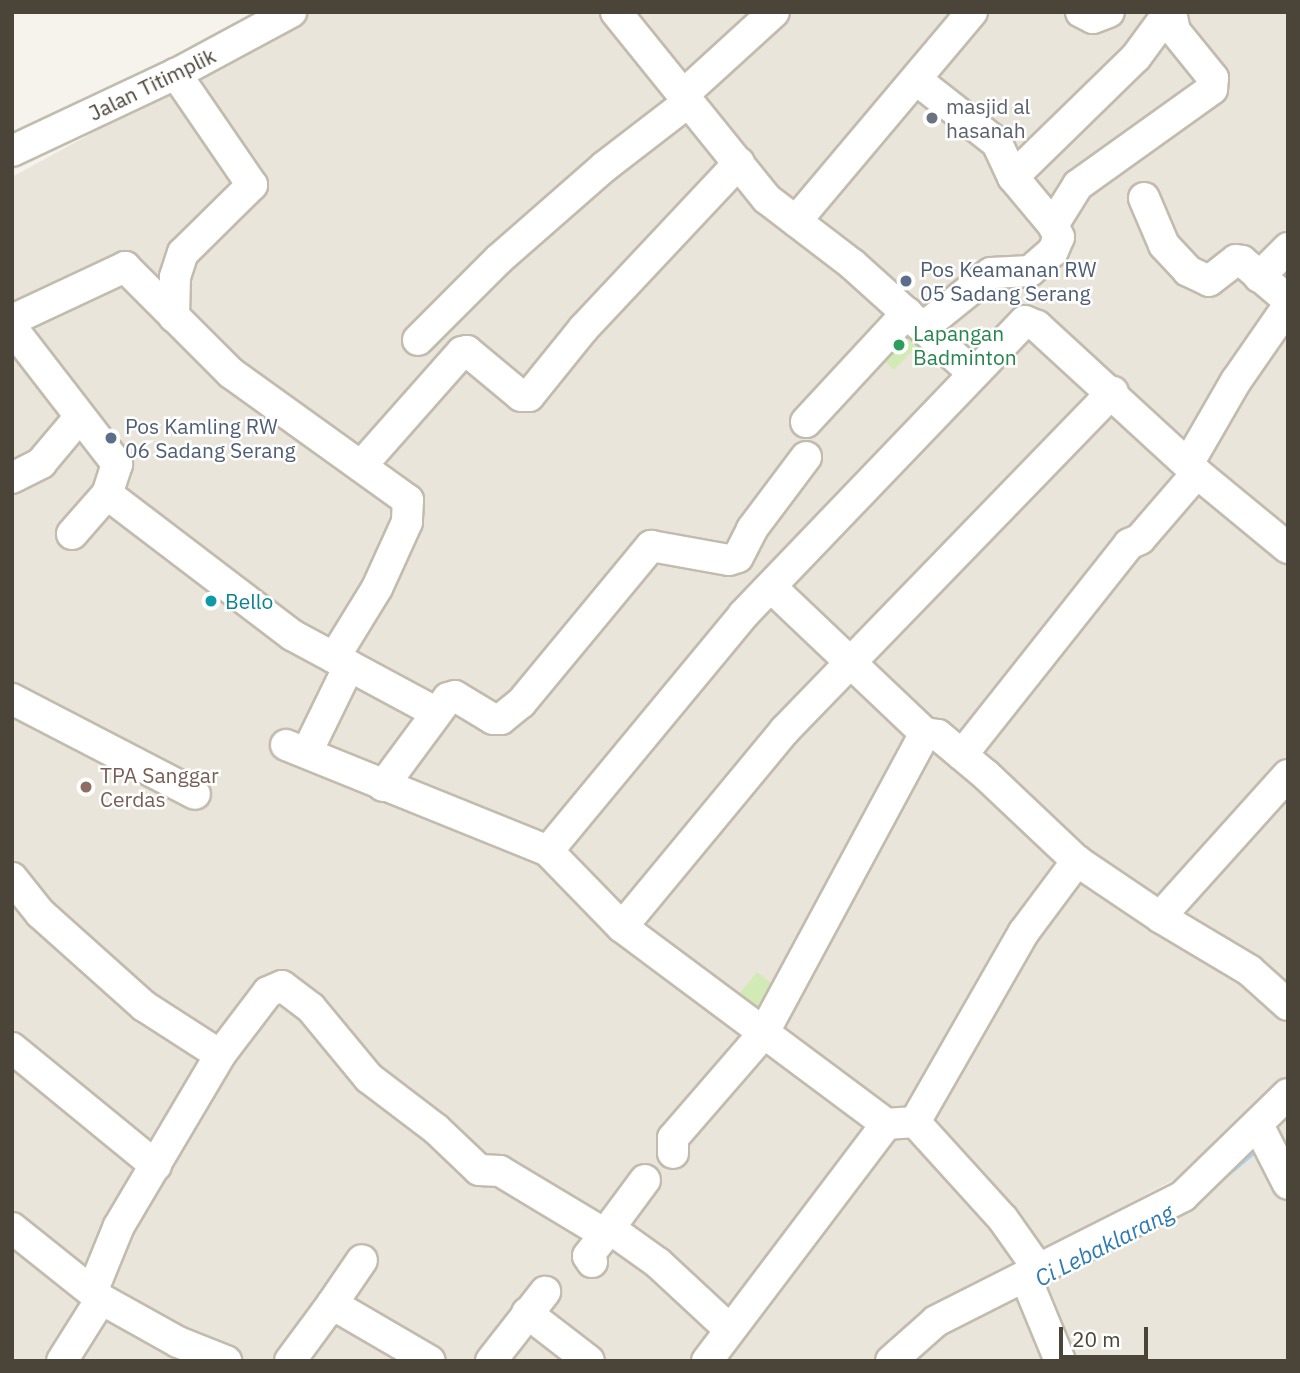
<!DOCTYPE html>
<html>
<head>
<meta charset="utf-8">
<style>
	body { margin:0 }
	#map { position:relative; width:1300px; height:1373px; overflow:hidden; background:#f6f3ec; font-family:"IBM Plex Sans",sans-serif }
	div>[style] { position:absolute }
	.residential>* { inset:0; background:#eae5da }
	.green>* { inset:0; background:#d2eab5 }
	.stream>* { height:9px; margin:-4.5px; padding:0 4.5px; transform-origin:4.5px; border-radius:4.5px; background:#a9d4f2 }
	.roads { filter:drop-shadow(2px 0 #c2bbae) drop-shadow(-2px 0 #c2bbae) drop-shadow(0 2px #c2bbae) drop-shadow(0 -2px #c2bbae) }
	.street>* { height:30px; margin:-15px; padding:0 15px; transform-origin:15px; border-radius:15px; background:#fff }
	.dots>* { width:19px; height:19px; translate:-50% -50%; box-sizing:border-box; border:4px solid #fff; border-radius:50% }
	span { translate:-50% -50%; white-space:nowrap; text-align:center; line-height:1.15; -webkit-text-stroke:5px #fff; paint-order:stroke }
	.street-label { font-size:21px; color:#4b4439 }
	.worship-label { font-size:21px; color:#5b616d }
	.left { translate:0 -50%; text-align:left }
	.service-label { font-size:21px; color:#4e5e75 }
	.leisure-label { font-size:21px; color:#27864d }
	.culture-label { font-size:21px; color:#0d838f }
	.education-label { font-size:21px; color:#785e54 }
	.water-label { font-size:23px; color:#2e7ab2; font-style:italic }
	.frame { position:absolute; inset:0; border:14px solid #4b4439; pointer-events:none }
	.scale { position:absolute; left:1059px; top:1327px; width:89px; height:32px; box-sizing:border-box; border:4px solid #4b4439; border-top:0; padding-left:9px; font-size:21px; line-height:24px; white-space:nowrap; color:#4b4439; -webkit-text-stroke:5px #fff; paint-order:stroke }
</style>
</head>
<body>
<div id="map">
	<div class="residential">
		<i style="clip-path:polygon(313px 12px,1288px 12px,1288px 1080px,1207px 1162px,916px 1317px,878px 1361px,12px 1361px,12px 177px)"></i>
		<i style="clip-path:polygon(1288px 1103px,1288px 1361px,916px 1361px,986px 1296px,1225px 1165px)"></i>
	</div>
	<div class="green">
		<i style="clip-path:polygon(904px 320px,924px 339px,894px 370px,874px 351px)"></i>
		<i style="clip-path:polygon(757px 972px,779px 989px,761px 1011px,739px 994px)"></i>
	</div>
	<div class="stream">
		<i style="left:1226px;top:1172px;width:45px;rotate:-39.6deg"></i>
	</div>
	<div class="roads">
		<div class="street">
			<i style="left:616px;top:12px;width:240px;rotate:51.1deg"></i>
			<i style="left:767px;top:199px;width:107px;rotate:37.4deg"></i>
			<i style="left:852px;top:264px;width:163px;rotate:42deg"></i>
			<i style="left:1081px;top:12px;width:13px;rotate:27deg"></i>
			<i style="left:1093px;top:18px;width:17px;rotate:-21deg"></i>
			<i style="left:918px;top:81px;width:100px;rotate:38.1deg"></i>
			<i style="left:997px;top:143px;width:38px;rotate:65deg"></i>
			<i style="left:683px;top:95px;width:123px;rotate:-42.4deg"></i>
			<i style="left:12px;top:151px;width:181px;rotate:-25.2deg"></i>
			<i style="left:176px;top:74px;width:131px;rotate:-28.3deg"></i>
			<i style="left:1144px;top:198px;width:51px;rotate:66.9deg"></i>
			<i style="left:1164px;top:245px;width:35px;rotate:47deg"></i>
			<i style="left:1188px;top:271px;width:23px;rotate:25deg"></i>
			<i style="left:1209px;top:281px;width:34px;rotate:-38deg"></i>
			<i style="left:1236px;top:260px;width:6px;rotate:9deg"></i>
			<i style="left:1242px;top:261px;width:60px;rotate:40.3deg"></i>
			<i style="left:796px;top:221px;width:273px;rotate:-49.9deg"></i>
			<i style="left:1053px;top:225px;width:47px;rotate:-58deg"></i>
			<i style="left:1078px;top:185px;width:165px;rotate:-35.6deg"></i>
			<i style="left:1212px;top:89px;width:11px;rotate:-85deg"></i>
			<i style="left:1213px;top:78px;width:60px;rotate:-129deg"></i>
			<i style="left:1175px;top:31px;width:19px;rotate:-102deg"></i>
			<i style="left:1259px;top:277px;width:41px;rotate:-45deg"></i>
			<i style="left:174px;top:317px;width:40px;rotate:-88.6deg"></i>
			<i style="left:175px;top:277px;width:25px;rotate:-72deg"></i>
			<i style="left:183px;top:253px;width:97px;rotate:-44.6deg"></i>
			<i style="left:252px;top:185px;width:135px;rotate:-124.4deg"></i>
			<i style="left:12px;top:320px;width:125px;rotate:-25.1deg"></i>
			<i style="left:125px;top:267px;width:150px;rotate:45deg"></i>
			<i style="left:231px;top:373px;width:218px;rotate:35.7deg"></i>
			<i style="left:408px;top:500px;width:22px;rotate:93deg"></i>
			<i style="left:407px;top:522px;width:72px;rotate:114.4deg"></i>
			<i style="left:377px;top:588px;width:82px;rotate:121.6deg"></i>
			<i style="left:924px;top:327px;width:86px;rotate:-38.9deg"></i>
			<i style="left:991px;top:273px;width:39px;rotate:-3deg"></i>
			<i style="left:1030px;top:271px;width:30px;rotate:-41deg"></i>
			<i style="left:1053px;top:251px;width:15px;rotate:-67deg"></i>
			<i style="left:1059px;top:237px;width:13px;rotate:-117deg"></i>
			<i style="left:1053px;top:225px;width:62px;rotate:-129.8deg"></i>
			<i style="left:1013px;top:177px;width:172px;rotate:-44.3deg"></i>
			<i style="left:1136px;top:57px;width:56px;rotate:-53.7deg"></i>
			<i style="left:12px;top:328px;width:172px;rotate:52.3deg"></i>
			<i style="left:117px;top:464px;width:32px;rotate:108deg"></i>
			<i style="left:107px;top:494px;width:233px;rotate:37.3deg"></i>
			<i style="left:292px;top:635px;width:162px;rotate:28.3deg"></i>
			<i style="left:418px;top:340px;width:115px;rotate:-45deg"></i>
			<i style="left:499px;top:259px;width:140px;rotate:-41.2deg"></i>
			<i style="left:604px;top:167px;width:105px;rotate:-37.6deg"></i>
			<i style="left:806px;top:422px;width:149px;rotate:-47.2deg"></i>
			<i style="left:1188px;top:464px;width:96px;rotate:-60deg"></i>
			<i style="left:1236px;top:381px;width:91px;rotate:-55.3deg"></i>
			<i style="left:361px;top:466px;width:152px;rotate:-48.5deg"></i>
			<i style="left:462px;top:352px;width:5px;rotate:-11deg"></i>
			<i style="left:467px;top:351px;width:70px;rotate:39.8deg"></i>
			<i style="left:521px;top:396px;width:8px"></i>
			<i style="left:529px;top:396px;width:86px;rotate:-51.1deg"></i>
			<i style="left:583px;top:329px;width:228px;rotate:-46.8deg"></i>
			<i style="left:12px;top:478px;width:33px;rotate:-27deg"></i>
			<i style="left:41px;top:463px;width:57px;rotate:-49.9deg"></i>
			<i style="left:72px;top:534px;width:53px;rotate:-48.8deg"></i>
			<i style="left:771px;top:587px;width:212px;rotate:43.5deg"></i>
			<i style="left:12px;top:699px;width:206px;rotate:27.4deg"></i>
			<i style="left:286px;top:745px;width:283px;rotate:22deg"></i>
			<i style="left:548px;top:851px;width:106px;rotate:45.8deg"></i>
			<i style="left:622px;top:927px;width:329px;rotate:36.7deg"></i>
			<i style="left:886px;top:1124px;width:29px;rotate:-4deg"></i>
			<i style="left:915px;top:1122px;width:219px;rotate:-60.2deg"></i>
			<i style="left:1024px;top:932px;width:89px;rotate:-53.3deg"></i>
			<i style="left:1077px;top:861px;width:100px;rotate:34deg"></i>
			<i style="left:1160px;top:917px;width:191px;rotate:-48deg"></i>
			<i style="left:307px;top:752px;width:96px;rotate:-64deg"></i>
			<i style="left:962px;top:755px;width:269px;rotate:-51.6deg"></i>
			<i style="left:1129px;top:544px;width:12px;rotate:-24deg"></i>
			<i style="left:1140px;top:539px;width:87px;rotate:-49.2deg"></i>
			<i style="left:383px;top:786px;width:109px;rotate:-53.5deg"></i>
			<i style="left:448px;top:698px;width:7px;rotate:-16deg"></i>
			<i style="left:455px;top:696px;width:44px;rotate:31.2deg"></i>
			<i style="left:493px;top:719px;width:8px"></i>
			<i style="left:501px;top:719px;width:26px;rotate:-39deg"></i>
			<i style="left:521px;top:703px;width:204px;rotate:-50.4deg"></i>
			<i style="left:651px;top:546px;width:79px;rotate:10.2deg"></i>
			<i style="left:729px;top:560px;width:9px;rotate:-18deg"></i>
			<i style="left:738px;top:557px;width:31px;rotate:-63deg"></i>
			<i style="left:752px;top:529px;width:90px;rotate:-53.1deg"></i>
			<i style="left:548px;top:851px;width:306px;rotate:-50.4deg"></i>
			<i style="left:743px;top:615px;width:407px;rotate:-46.2deg"></i>
			<i style="left:1025px;top:321px;width:13px;rotate:23deg"></i>
			<i style="left:1037px;top:326px;width:217px;rotate:42.6deg"></i>
			<i style="left:1197px;top:473px;width:118px;rotate:39.5deg"></i>
			<i style="left:12px;top:878px;width:45px;rotate:51.3deg"></i>
			<i style="left:40px;top:913px;width:140px;rotate:41.8deg"></i>
			<i style="left:144px;top:1006px;width:90px;rotate:32.8deg"></i>
			<i style="left:1160px;top:917px;width:104px;rotate:30.8deg"></i>
			<i style="left:1249px;top:970px;width:52px;rotate:41.9deg"></i>
			<i style="left:622px;top:927px;width:256px;rotate:-50.4deg"></i>
			<i style="left:785px;top:730px;width:471px;rotate:-45.9deg"></i>
			<i style="left:12px;top:1048px;width:186px;rotate:39.3deg"></i>
			<i style="left:915px;top:1122px;width:131px;rotate:47.8deg"></i>
			<i style="left:1003px;top:1219px;width:62px;rotate:54.8deg"></i>
			<i style="left:1258px;top:1125px;width:66px;rotate:63deg"></i>
			<i style="left:673px;top:1153px;width:15px;rotate:-90deg"></i>
			<i style="left:673px;top:1138px;width:138px;rotate:-49.1deg"></i>
			<i style="left:763px;top:1034px;width:342px;rotate:-61.7deg"></i>
			<i style="left:925px;top:733px;width:13px;rotate:9deg"></i>
			<i style="left:938px;top:735px;width:62px;rotate:39.8deg"></i>
			<i style="left:986px;top:775px;width:125px;rotate:43.4deg"></i>
			<i style="left:12px;top:1228px;width:114px;rotate:38.6deg"></i>
			<i style="left:101px;top:1299px;width:73px;rotate:122.2deg"></i>
			<i style="left:609px;top:1228px;width:60px;rotate:35.5deg"></i>
			<i style="left:658px;top:1263px;width:97px;rotate:42.9deg"></i>
			<i style="left:592px;top:1262px;width:7px;rotate:-124deg"></i>
			<i style="left:588px;top:1256px;width:28px;rotate:-52deg"></i>
			<i style="left:1025px;top:1276px;width:92px;rotate:67.6deg"></i>
			<i style="left:92px;top:1292px;width:71px;rotate:-67.8deg"></i>
			<i style="left:119px;top:1226px;width:199px;rotate:-59.4deg"></i>
			<i style="left:220px;top:1055px;width:79px;rotate:-52.7deg"></i>
			<i style="left:268px;top:992px;width:15px;rotate:-23deg"></i>
			<i style="left:282px;top:986px;width:36px;rotate:37deg"></i>
			<i style="left:311px;top:1008px;width:91px;rotate:50.4deg"></i>
			<i style="left:369px;top:1078px;width:84px;rotate:37.3deg"></i>
			<i style="left:436px;top:1129px;width:59px;rotate:43.6deg"></i>
			<i style="left:479px;top:1170px;width:21px;rotate:3deg"></i>
			<i style="left:500px;top:1171px;width:122px;rotate:31deg"></i>
			<i style="left:605px;top:1234px;width:67px;rotate:-53.5deg"></i>
			<i style="left:101px;top:1299px;width:88px;rotate:29.2deg"></i>
			<i style="left:178px;top:1342px;width:52px;rotate:21.6deg"></i>
			<i style="left:332px;top:1304px;width:53px;rotate:-55.7deg"></i>
			<i style="left:527px;top:1313px;width:78px;rotate:37.7deg"></i>
			<i style="left:290px;top:1361px;width:71px;rotate:-53.6deg"></i>
			<i style="left:332px;top:1304px;width:113px;rotate:30.2deg"></i>
			<i style="left:491px;top:1361px;width:88px;rotate:-52deg"></i>
			<i style="left:707px;top:1361px;width:297px;rotate:-52.9deg"></i>
			<i style="left:891px;top:1361px;width:60px;rotate:-41.6deg"></i>
			<i style="left:936px;top:1321px;width:277px;rotate:-26.8deg"></i>
			<i style="left:1183px;top:1196px;width:146px;rotate:-44.2deg"></i>
		</div>
	</div>
	<div class="dots">
		<i style="left:932px;top:118px;background:#6b7280"></i>
		<i style="left:906px;top:281px;background:#5c6f8a"></i>
		<i style="left:899px;top:345px;background:#2e9e5b"></i>
		<i style="left:111px;top:438px;background:#5c6f8a"></i>
		<i style="left:211px;top:601px;background:#0f9aa8"></i>
		<i style="left:86px;top:787px;background:#8d6e63"></i>
	</div>
	<div class="street-label">
		<span style="left:152px;top:84px;rotate:-26deg">Jalan Titimplik</span>
	</div>
	<div class="worship-label">
		<span class="left" style="left:946px;top:118px">masjid al<br>hasanah</span>
	</div>
	<div class="service-label">
		<span class="left" style="left:920px;top:281px">Pos Keamanan RW<br>05 Sadang Serang</span>
		<span class="left" style="left:125px;top:438px">Pos Kamling RW<br>06 Sadang Serang</span>
	</div>
	<div class="leisure-label">
		<span class="left" style="left:913px;top:345px">Lapangan<br>Badminton</span>
	</div>
	<div class="culture-label">
		<span class="left" style="left:225px;top:601px">Bello</span>
	</div>
	<div class="education-label">
		<span class="left" style="left:100px;top:787px">TPA Sanggar<br>Cerdas</span>
	</div>
	<div class="water-label">
		<span style="left:1104px;top:1245px;rotate:-27deg">Ci Lebaklarang</span>
	</div>
	<div class="frame"></div>
	<div class="scale">20 m</div>
</div>
</body>
</html>
